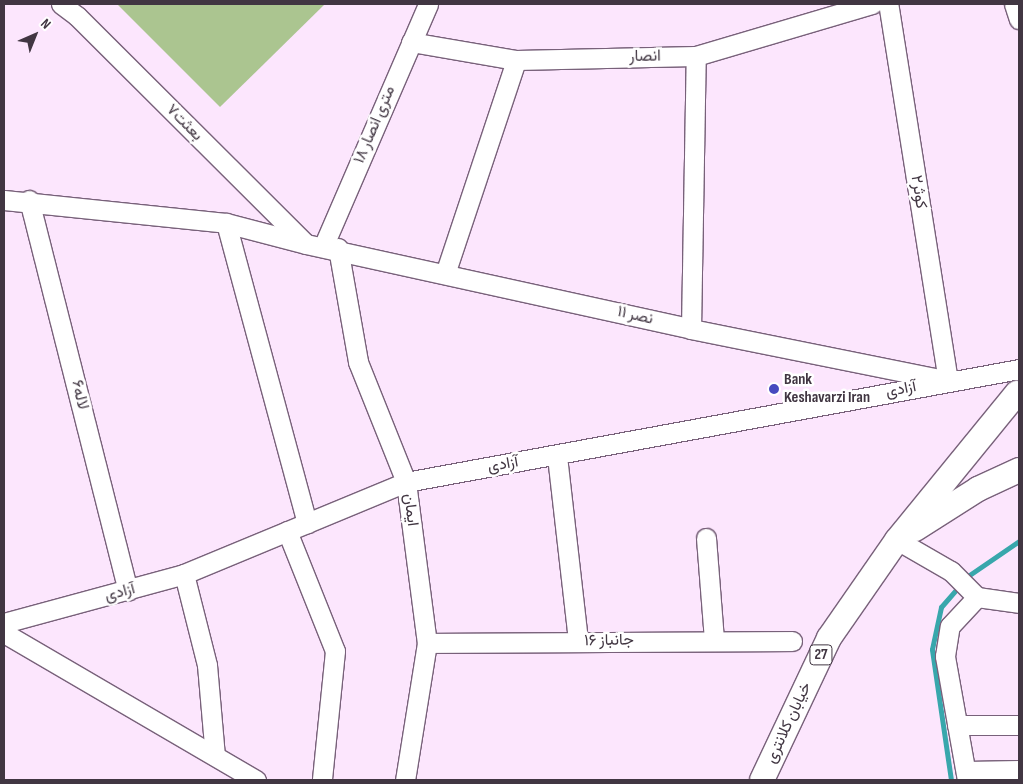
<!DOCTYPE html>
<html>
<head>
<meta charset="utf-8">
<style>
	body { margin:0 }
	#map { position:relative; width:1023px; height:784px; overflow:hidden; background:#fce6fd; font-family:"Sofia Sans Condensed",Vazirmatn,sans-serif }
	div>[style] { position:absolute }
	.green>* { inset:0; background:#abc590 }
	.stream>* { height:5px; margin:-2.5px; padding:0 2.5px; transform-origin:2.5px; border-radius:2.5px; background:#38a7ac }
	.roads { filter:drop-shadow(1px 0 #78617a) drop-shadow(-1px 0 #78617a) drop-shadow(0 1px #78617a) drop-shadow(0 -1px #78617a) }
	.minor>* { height:19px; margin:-9.5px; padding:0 9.5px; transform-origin:9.5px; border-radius:9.5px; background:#fff }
	.major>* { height:24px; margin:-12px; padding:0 12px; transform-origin:12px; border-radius:12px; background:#fff }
	.dots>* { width:14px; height:14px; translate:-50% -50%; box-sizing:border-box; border:2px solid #fff; border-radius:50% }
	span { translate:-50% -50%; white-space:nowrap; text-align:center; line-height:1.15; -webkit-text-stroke:5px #fff; paint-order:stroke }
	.shield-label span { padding:1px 4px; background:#fff; border:1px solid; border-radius:4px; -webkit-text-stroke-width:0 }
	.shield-label { font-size:15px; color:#413642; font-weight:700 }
	.street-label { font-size:16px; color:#413642 }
	.poi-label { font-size:16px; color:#413642; font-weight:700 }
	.left { translate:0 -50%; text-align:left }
	.frame { position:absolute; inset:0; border:5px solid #413642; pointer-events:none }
	.north { position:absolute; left:10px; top:10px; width:50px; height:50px; -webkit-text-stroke:4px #fff; paint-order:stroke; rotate:44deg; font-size:14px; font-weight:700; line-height:20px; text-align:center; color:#413642 }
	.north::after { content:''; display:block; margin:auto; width:18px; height:22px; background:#413642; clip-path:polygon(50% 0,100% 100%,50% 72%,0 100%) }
</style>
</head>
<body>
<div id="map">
	<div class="green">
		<i style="clip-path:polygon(117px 4px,325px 4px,220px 107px)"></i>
	</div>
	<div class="stream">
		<i style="left:965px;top:578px;width:65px;rotate:-34.4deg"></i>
		<i style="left:951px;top:780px;width:132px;rotate:-98.3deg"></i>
		<i style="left:932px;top:649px;width:43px;rotate:-77.9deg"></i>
		<i style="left:941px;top:607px;width:29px;rotate:-49deg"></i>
	</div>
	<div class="roads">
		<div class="minor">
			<i style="left:61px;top:4px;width:20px;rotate:37deg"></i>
			<i style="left:77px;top:16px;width:322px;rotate:44.9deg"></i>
			<i style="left:1014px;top:4px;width:16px;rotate:72deg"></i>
			<i style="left:411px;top:42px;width:107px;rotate:9.7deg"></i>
			<i style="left:516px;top:60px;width:180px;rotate:-1.3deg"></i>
			<i style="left:696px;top:56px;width:184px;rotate:-16.5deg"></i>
			<i style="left:4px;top:200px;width:223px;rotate:5.9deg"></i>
			<i style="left:226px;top:223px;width:83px;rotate:14.7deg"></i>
			<i style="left:306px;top:244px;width:394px;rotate:12.4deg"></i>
			<i style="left:691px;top:329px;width:262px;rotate:11.4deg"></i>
			<i style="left:948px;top:381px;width:382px;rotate:-99deg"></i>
			<i style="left:29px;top:200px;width:403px;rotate:75.8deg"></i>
			<i style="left:226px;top:223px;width:311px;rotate:74.9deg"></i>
			<i style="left:323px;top:247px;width:265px;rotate:-66.6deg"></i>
			<i style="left:338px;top:248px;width:116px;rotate:80deg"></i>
			<i style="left:358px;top:362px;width:129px;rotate:68.2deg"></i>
			<i style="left:406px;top:482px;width:162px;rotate:82.6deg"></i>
			<i style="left:427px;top:643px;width:139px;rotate:99.1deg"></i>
			<i style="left:445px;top:274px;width:225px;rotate:-71.6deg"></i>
			<i style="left:691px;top:329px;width:273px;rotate:-89deg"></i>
			<i style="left:557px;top:456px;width:186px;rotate:83.5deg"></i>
			<i style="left:287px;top:531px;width:129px;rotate:68.2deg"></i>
			<i style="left:335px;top:651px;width:130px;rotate:95.8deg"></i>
			<i style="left:706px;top:538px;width:102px;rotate:85.5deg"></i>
			<i style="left:897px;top:540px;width:62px;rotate:29.9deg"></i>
			<i style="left:951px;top:571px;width:37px;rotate:45deg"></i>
			<i style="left:184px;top:574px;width:94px;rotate:75.8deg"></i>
			<i style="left:207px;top:665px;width:91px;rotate:85deg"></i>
			<i style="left:4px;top:623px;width:187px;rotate:-15.2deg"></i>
			<i style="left:184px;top:574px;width:240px;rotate:-22.5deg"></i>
			<i style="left:406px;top:482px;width:623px;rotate:-10.44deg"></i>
			<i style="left:4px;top:633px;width:292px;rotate:30.3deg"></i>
			<i style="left:427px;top:643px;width:365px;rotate:-0.3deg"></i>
			<i style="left:957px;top:725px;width:62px"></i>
			<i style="left:966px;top:771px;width:53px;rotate:-1.1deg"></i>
			<i style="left:967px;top:780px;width:126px;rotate:-100.1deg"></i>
			<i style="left:945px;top:656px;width:30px;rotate:-81deg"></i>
			<i style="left:950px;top:626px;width:40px;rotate:-47deg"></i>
			<i style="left:977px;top:597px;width:42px;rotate:8.1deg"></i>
		</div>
		<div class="major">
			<i style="left:915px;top:529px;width:75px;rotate:-32.4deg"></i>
			<i style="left:978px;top:489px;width:45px;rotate:-24.9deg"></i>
			<i style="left:762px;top:780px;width:157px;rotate:-64.7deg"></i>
			<i style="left:829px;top:638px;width:119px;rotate:-55.2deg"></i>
			<i style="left:897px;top:540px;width:190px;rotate:-50.8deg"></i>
		</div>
	</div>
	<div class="dots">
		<i style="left:774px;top:389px;background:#464abf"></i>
	</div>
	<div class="shield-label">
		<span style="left:821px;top:655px">27</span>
	</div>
	<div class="street-label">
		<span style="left:645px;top:57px;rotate:-1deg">انصار</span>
		<span style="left:184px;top:123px;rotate:45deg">بعثت۷</span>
		<span style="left:375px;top:125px;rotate:-67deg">۱۸ متری انصار</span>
		<span style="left:918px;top:192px;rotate:81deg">کوثر۲</span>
		<span style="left:635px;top:316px;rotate:13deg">نصر ۱۱</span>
		<span style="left:901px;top:390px;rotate:-11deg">آزادی</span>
		<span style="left:79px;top:395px;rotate:76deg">لاله۶</span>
		<span style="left:503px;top:465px;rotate:-10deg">آزادی</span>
		<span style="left:410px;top:510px;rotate:83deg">ایمان</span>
		<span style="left:120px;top:593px;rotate:-15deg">آزادی</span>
		<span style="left:609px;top:641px;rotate:-1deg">جانباز ۱۶</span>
		<span style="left:789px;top:723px;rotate:-65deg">خیابان کلانتری</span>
	</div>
	<div class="poi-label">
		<span class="left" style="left:784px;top:389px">Bank<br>Keshavarzi Iran</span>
	</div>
	<div class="frame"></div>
	<div class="north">N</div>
</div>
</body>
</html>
